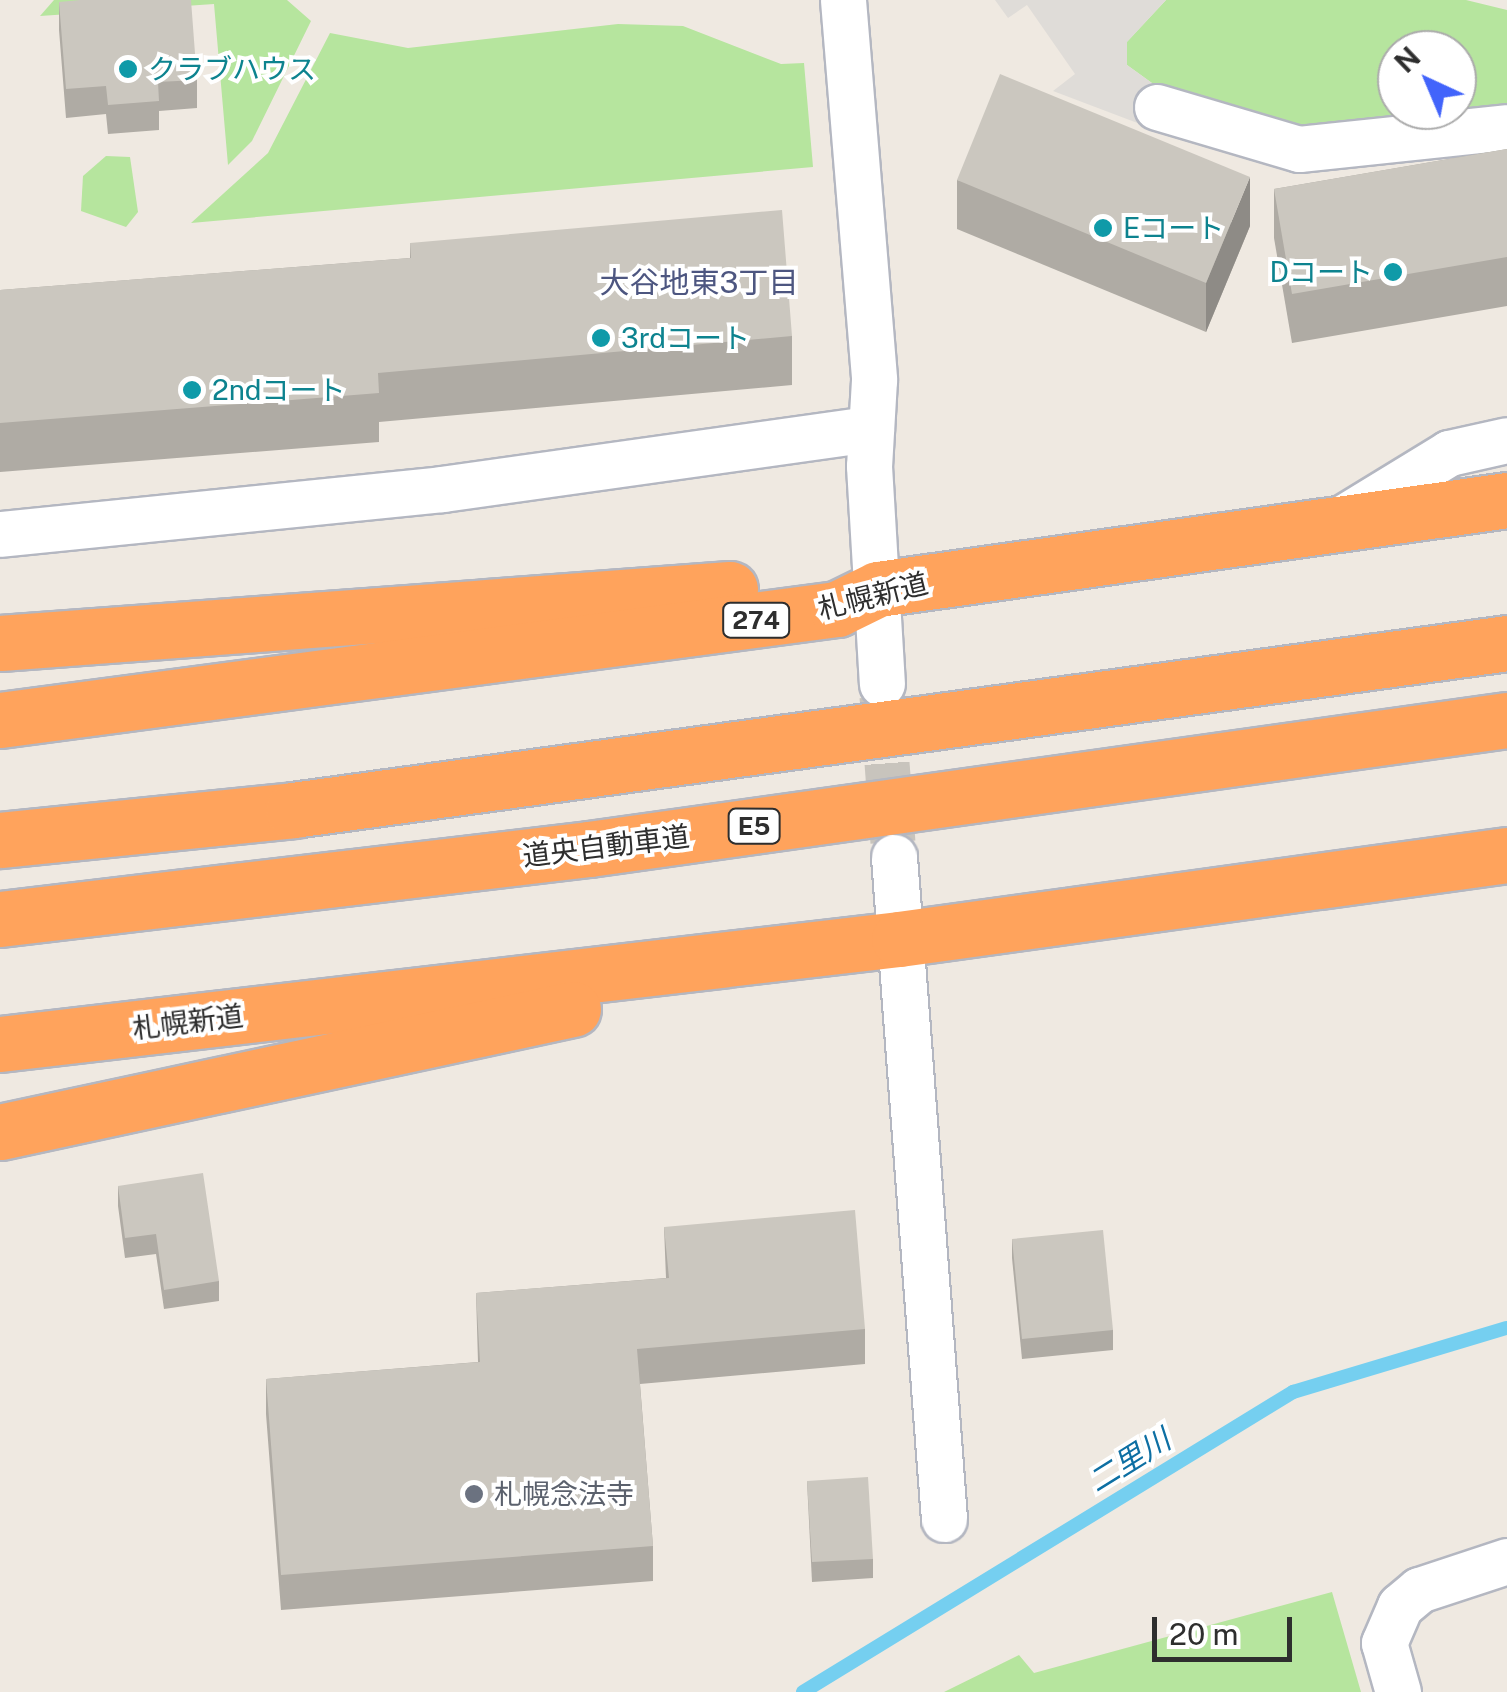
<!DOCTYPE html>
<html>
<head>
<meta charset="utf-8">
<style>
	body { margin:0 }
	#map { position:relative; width:1507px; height:1692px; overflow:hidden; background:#efe9e1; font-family:"Public Sans","Noto Sans JP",sans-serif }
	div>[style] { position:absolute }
	.green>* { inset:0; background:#b6e59e }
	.plaza>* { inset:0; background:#dfdcd8 }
	.stream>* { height:14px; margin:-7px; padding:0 7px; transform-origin:7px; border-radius:7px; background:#75cff0 }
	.minor-tunnel>* { height:45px; margin-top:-22.5px; transform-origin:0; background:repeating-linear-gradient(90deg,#c8c4bd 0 45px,transparent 0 67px) }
	.roads { filter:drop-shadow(2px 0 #b4b7c1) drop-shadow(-2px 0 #b4b7c1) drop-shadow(0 2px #b4b7c1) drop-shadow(0 -2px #b4b7c1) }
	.minor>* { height:45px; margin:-22.5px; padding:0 22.5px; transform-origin:22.5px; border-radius:22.5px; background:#fff }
	.highway>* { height:55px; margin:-27.5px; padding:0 27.5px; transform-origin:27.5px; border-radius:27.5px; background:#ffa35c }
	.wall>* { inset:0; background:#afaba4 }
	.shaded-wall>* { inset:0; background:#8e8b86 }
	.building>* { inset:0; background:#cbc7bf }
	.dots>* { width:28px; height:28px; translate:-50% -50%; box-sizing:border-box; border:5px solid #fff; border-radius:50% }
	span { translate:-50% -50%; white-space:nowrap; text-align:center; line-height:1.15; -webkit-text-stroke:8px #fff; paint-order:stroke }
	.shield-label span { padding:2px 8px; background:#fff; border:2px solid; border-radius:8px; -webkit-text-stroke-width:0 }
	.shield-label { font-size:25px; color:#2e2e2e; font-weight:700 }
	.culture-label { font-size:28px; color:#0d838f }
	.left { translate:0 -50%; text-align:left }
	.right { translate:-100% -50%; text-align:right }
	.street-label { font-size:28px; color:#2e2e2e }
	.worship-label { font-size:28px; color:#5b616d }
	.neighbourhood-label { font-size:30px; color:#4d5680 }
	.water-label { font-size:30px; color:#0d6fa3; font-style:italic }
	.north { position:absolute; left:1377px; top:30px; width:100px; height:100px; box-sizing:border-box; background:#fff; border:2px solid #ababab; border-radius:50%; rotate:316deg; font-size:28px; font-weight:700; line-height:40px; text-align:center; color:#2e2e2e }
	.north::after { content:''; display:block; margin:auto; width:35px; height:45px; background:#4264fb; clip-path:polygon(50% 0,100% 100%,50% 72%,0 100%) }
	.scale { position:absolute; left:1152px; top:1617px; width:140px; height:45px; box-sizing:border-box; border:5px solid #2e2e2e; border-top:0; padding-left:12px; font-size:30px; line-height:35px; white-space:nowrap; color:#2e2e2e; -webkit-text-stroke:8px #fff; paint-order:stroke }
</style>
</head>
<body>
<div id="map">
	<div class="green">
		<i style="clip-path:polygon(54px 0,287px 0,311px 21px,252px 141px,228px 165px,214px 4px,40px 16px)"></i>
		<i style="clip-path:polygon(evenodd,1166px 0,1466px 0,1507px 10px,1507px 107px,1302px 132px,1163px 91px,1127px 65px,1123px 46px,1166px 0,1397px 50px,1457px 50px,1457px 110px,1397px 110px,1397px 50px)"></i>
		<i style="clip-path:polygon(618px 24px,683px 26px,781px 64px,804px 63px,813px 167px,191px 223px,268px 153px,330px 33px,408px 48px)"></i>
		<i style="clip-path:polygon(106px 156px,130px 157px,138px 212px,126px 227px,81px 211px,83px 176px)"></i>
		<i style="clip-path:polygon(1332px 1592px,1361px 1692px,944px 1692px,1019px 1655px,1034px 1673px)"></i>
	</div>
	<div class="plaza">
		<i style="clip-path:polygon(995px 0,1166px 0,1127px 42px,1127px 65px,1163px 91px,1148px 127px,1053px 91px,1075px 74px,1027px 5px,1008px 18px)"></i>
	</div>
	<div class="stream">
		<i style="left:803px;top:1692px;width:575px;rotate:-31.48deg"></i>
		<i style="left:1293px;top:1392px;width:223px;rotate:-16.7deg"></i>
	</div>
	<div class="minor-tunnel">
		<i style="left:882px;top:696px;width:146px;rotate:85.7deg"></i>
	</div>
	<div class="roads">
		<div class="minor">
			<i style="left:843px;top:0;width:381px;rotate:85.3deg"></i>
			<i style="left:874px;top:380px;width:86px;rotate:93.3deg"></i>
			<i style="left:869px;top:466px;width:218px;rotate:86.6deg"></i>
			<i style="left:1157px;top:107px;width:148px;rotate:16.5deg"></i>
			<i style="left:1299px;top:149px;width:209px;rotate:-6deg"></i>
			<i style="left:1338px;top:521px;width:130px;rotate:-31.5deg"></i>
			<i style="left:1449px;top:453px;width:59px;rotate:-12.6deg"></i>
			<i style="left:0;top:534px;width:444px;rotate:-5.8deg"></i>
			<i style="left:442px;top:489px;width:433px;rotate:-8deg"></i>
			<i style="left:894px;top:857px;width:664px;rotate:85.68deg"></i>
			<i style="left:1398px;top:1692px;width:51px;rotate:-105.9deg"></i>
			<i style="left:1384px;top:1643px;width:40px;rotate:-66.6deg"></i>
			<i style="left:1400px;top:1606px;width:25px;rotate:-40deg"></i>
			<i style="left:1419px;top:1590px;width:93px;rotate:-18.2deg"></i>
		</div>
		<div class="highway">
			<i style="left:0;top:643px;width:732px;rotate:-4.23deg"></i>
			<i style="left:0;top:720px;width:844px;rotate:-7.55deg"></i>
			<i style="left:837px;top:609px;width:46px;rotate:-26deg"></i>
			<i style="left:878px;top:589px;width:635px;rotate:-8.05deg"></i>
			<i style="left:0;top:840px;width:295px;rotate:-5.8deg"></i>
			<i style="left:293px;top:810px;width:1225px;rotate:-7.83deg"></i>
			<i style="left:0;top:919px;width:593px;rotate:-6.78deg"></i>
			<i style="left:589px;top:849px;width:927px;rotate:-8deg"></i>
			<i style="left:0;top:1044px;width:905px;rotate:-6.66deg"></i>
			<i style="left:899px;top:939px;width:614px;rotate:-7.87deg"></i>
			<i style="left:0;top:1132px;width:586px;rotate:-12.12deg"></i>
		</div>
	</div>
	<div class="wall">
		<i style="clip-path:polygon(59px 2px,197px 80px,197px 108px,159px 111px,159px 130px,108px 134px,106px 114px,66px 118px,59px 30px)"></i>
		<i style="clip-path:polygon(1507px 149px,1507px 306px,1292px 343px,1274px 238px,1274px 189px)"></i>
		<i style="clip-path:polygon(957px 180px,1250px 226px,1206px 332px,957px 229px)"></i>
		<i style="clip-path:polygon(410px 243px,792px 336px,792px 385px,379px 422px,379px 442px,0 472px,0 290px,410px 258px)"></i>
		<i style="clip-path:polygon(118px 1186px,219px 1281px,219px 1301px,164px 1309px,156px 1254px,125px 1258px,118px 1206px)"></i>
		<i style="clip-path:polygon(664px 1227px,865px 1329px,865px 1364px,640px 1384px,653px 1546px,653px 1581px,281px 1610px,266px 1414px,266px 1379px,478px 1362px,476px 1293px,666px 1278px)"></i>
		<i style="clip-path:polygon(1012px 1239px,1113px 1330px,1113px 1350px,1022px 1359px,1012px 1258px)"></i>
		<i style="clip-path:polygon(807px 1481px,873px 1559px,873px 1578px,812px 1582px)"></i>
	</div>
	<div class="shaded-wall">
		<i style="clip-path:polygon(1250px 177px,1250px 226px,1206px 332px,1206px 283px)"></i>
	</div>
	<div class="building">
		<i style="clip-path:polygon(80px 0,191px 0,197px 80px,158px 82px,159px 101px,108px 105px,106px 86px,66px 89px,59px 2px)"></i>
		<i style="clip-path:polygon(1000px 74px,1250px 177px,1206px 283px,957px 180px)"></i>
		<i style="clip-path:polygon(1507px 149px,1507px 257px,1292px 294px,1274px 189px)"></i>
		<i style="clip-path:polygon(782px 210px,792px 336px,378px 373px,379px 393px,0 423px,0 290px,411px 258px,410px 243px)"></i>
		<i style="clip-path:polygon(203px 1173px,219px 1281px,164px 1290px,156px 1234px,125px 1238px,118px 1186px)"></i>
		<i style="clip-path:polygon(855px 1210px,865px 1329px,637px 1349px,653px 1546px,281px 1575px,266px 1379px,480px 1362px,476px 1293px,669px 1278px,664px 1227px)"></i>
		<i style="clip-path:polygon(1103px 1230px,1113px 1330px,1022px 1339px,1012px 1239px)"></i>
		<i style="clip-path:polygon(868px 1477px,873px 1559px,812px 1562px,807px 1481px)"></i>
	</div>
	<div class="dots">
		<i style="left:128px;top:69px;background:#0f9aa8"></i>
		<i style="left:1103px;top:228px;background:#0f9aa8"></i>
		<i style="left:1393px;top:272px;background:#0f9aa8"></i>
		<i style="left:601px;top:338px;background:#0f9aa8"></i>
		<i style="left:192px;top:390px;background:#0f9aa8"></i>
		<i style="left:474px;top:1494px;background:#6b7280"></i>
	</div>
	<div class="shield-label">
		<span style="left:756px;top:620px">274</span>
		<span style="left:754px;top:826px">E5</span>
	</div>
	<div class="culture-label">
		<span class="left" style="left:148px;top:69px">クラブハウス</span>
		<span class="left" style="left:1123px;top:228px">Eコート</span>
		<span class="right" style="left:1373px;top:272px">Dコート</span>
		<span class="left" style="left:621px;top:338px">3rdコート</span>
		<span class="left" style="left:212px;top:390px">2ndコート</span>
	</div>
	<div class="street-label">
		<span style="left:873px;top:596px;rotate:-14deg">札幌新道</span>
		<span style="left:606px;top:846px;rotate:-7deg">道央自動車道</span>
		<span style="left:188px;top:1022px;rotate:-7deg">札幌新道</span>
	</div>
	<div class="worship-label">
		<span class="left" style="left:494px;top:1494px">札幌念法寺</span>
	</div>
	<div class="neighbourhood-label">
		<span style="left:699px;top:282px">大谷地東3丁目</span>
	</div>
	<div class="water-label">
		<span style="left:1129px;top:1460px;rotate:-32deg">二里川</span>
	</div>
	<div class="north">N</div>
	<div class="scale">20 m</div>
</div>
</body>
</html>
